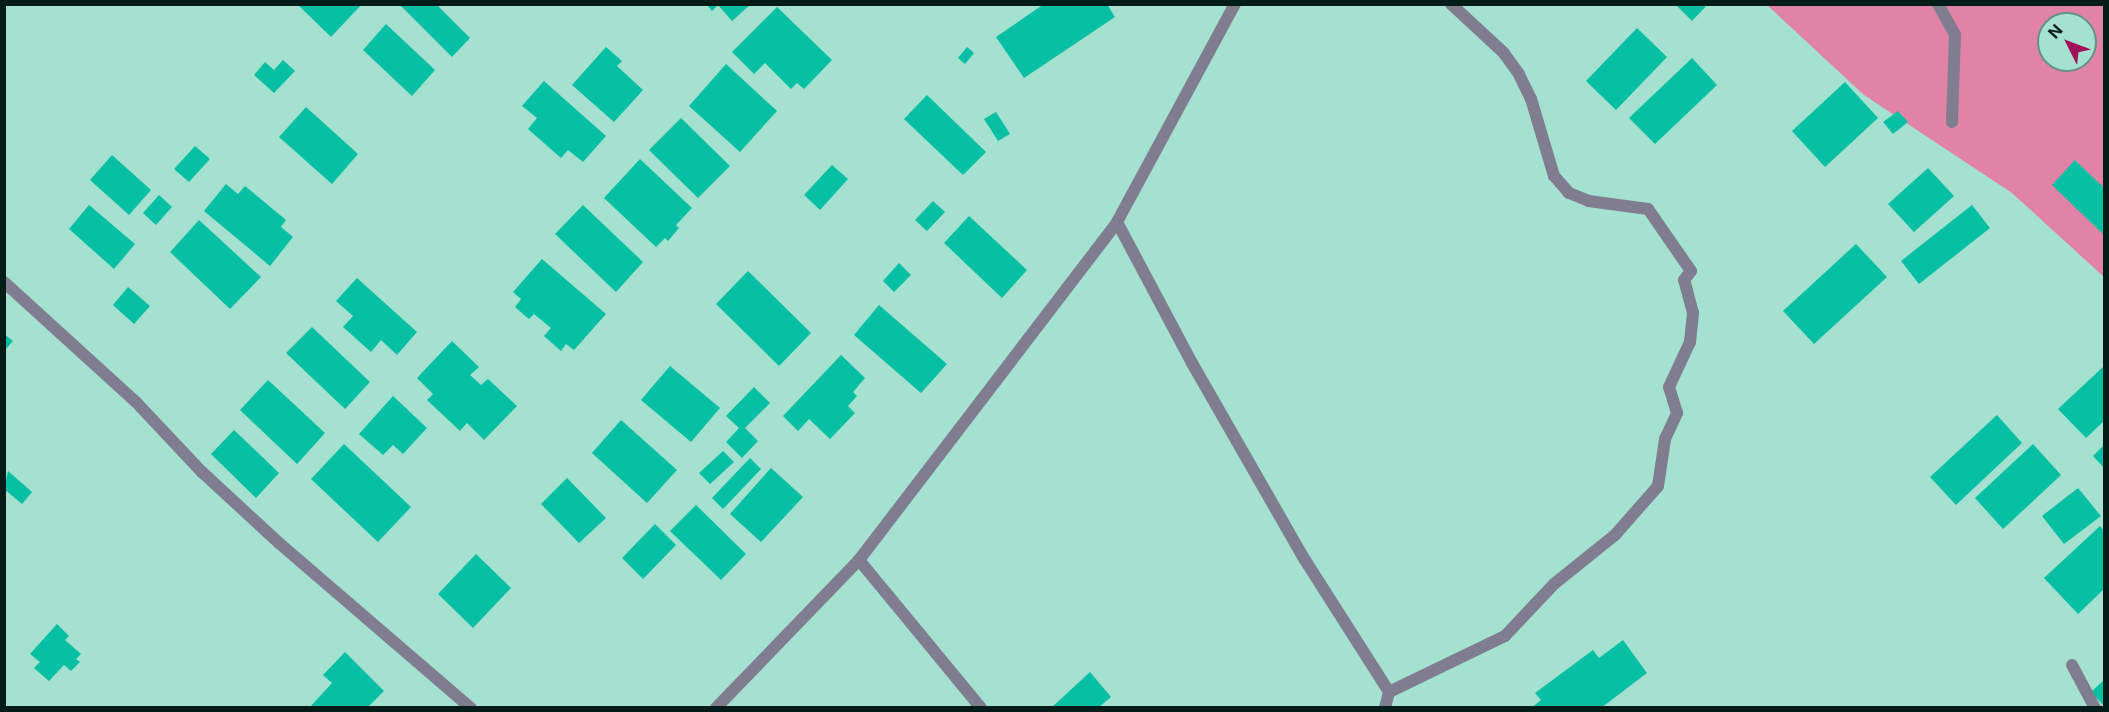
<!DOCTYPE html>
<html>
<head>
<meta charset="utf-8">
<style>
	body { margin:0 }
	#map { position:relative; width:2109px; height:712px; overflow:hidden; background:#a4e1d0; font-family:Inter,sans-serif }
	div>[style] { position:absolute }
	.green>* { inset:0; background:#e183a7 }
	.building>* { inset:0; background:#07bfa2 }
	.minor>* { height:12px; margin:-6px; padding:0 6px; transform-origin:6px; border-radius:6px; background:#817d90 }
	.tertiary>* { height:12px; margin:-6px; padding:0 6px; transform-origin:6px; border-radius:6px; background:#817d90 }
	span { translate:-50% -50%; white-space:nowrap; text-align:center; line-height:1.15; -webkit-text-stroke:4.5px #a4e1d0; paint-order:stroke }
	.frame { position:absolute; inset:0; border:6px solid #041c17; pointer-events:none }
	.north { position:absolute; left:2037px; top:12px; width:60px; height:60px; box-sizing:border-box; background:#a4e1d0; border:2px solid #649286; border-radius:50%; rotate:312deg; font-size:16px; font-weight:700; line-height:24px; text-align:center; color:#041c17 }
	.north::after { content:''; display:block; margin:auto; width:21px; height:27px; background:#9f115b; clip-path:polygon(50% 0,100% 100%,50% 72%,0 100%) }
</style>
</head>
<body>
<div id="map">
	<div class="green">
		<i style="clip-path:polygon(evenodd,1767px 5px,2104px 5px,2104px 277px,2012px 193px,1864px 95px,1767px 5px,2049px 24px,2085px 24px,2085px 60px,2049px 60px,2049px 24px)"></i>
	</div>
	<div class="building">
		<i style="clip-path:polygon(297px 4px,362px 4px,331px 37px)"></i>
		<i style="clip-path:polygon(399px 4px,436px 4px,470px 38px,452px 57px)"></i>
		<i style="clip-path:polygon(706px 4px,751px 4px,732px 21px,718px 5px,712px 11px)"></i>
		<i style="clip-path:polygon(1044px 4px,1107px 4px,1115px 17px,1024px 78px,996px 37px)"></i>
		<i style="clip-path:polygon(1675px 4px,1708px 4px,1692px 21px)"></i>
		<i style="clip-path:polygon(777px 7px,832px 60px,804px 89px,797px 83px,791px 89px,765px 63px,754px 74px,732px 52px)"></i>
		<i style="clip-path:polygon(386px 24px,435px 70px,412px 96px,363px 50px)"></i>
		<i style="clip-path:polygon(1637px 28px,1667px 57px,1616px 110px,1586px 81px)"></i>
		<i style="clip-path:polygon(606px 47px,622px 61px,617px 66px,643px 90px,614px 122px,572px 85px)"></i>
		<i style="clip-path:polygon(967px 47px,974px 53px,965px 64px,958px 58px)"></i>
		<i style="clip-path:polygon(1692px 58px,1717px 85px,1655px 144px,1629px 118px)"></i>
		<i style="clip-path:polygon(283px 60px,295px 71px,274px 93px,254px 75px,265px 62px,274px 70px)"></i>
		<i style="clip-path:polygon(726px 64px,777px 111px,740px 152px,689px 106px)"></i>
		<i style="clip-path:polygon(544px 81px,606px 136px,583px 162px,568px 150px,561px 158px,528px 129px,537px 118px,522px 106px)"></i>
		<i style="clip-path:polygon(1845px 82px,1878px 118px,1825px 167px,1792px 131px)"></i>
		<i style="clip-path:polygon(927px 95px,986px 152px,963px 175px,904px 119px)"></i>
		<i style="clip-path:polygon(306px 107px,358px 154px,332px 184px,279px 137px)"></i>
		<i style="clip-path:polygon(1898px 111px,1908px 122px,1893px 134px,1883px 122px)"></i>
		<i style="clip-path:polygon(996px 112px,1010px 134px,998px 141px,984px 119px)"></i>
		<i style="clip-path:polygon(681px 118px,730px 166px,698px 198px,649px 150px)"></i>
		<i style="clip-path:polygon(195px 146px,210px 159px,189px 182px,174px 169px)"></i>
		<i style="clip-path:polygon(112px 155px,151px 190px,129px 215px,90px 180px)"></i>
		<i style="clip-path:polygon(640px 159px,692px 208px,676px 225px,679px 228px,668px 241px,665px 238px,656px 247px,604px 198px)"></i>
		<i style="clip-path:polygon(2075px 160px,2104px 188px,2104px 235px,2052px 185px)"></i>
		<i style="clip-path:polygon(832px 165px,848px 179px,820px 210px,804px 195px)"></i>
		<i style="clip-path:polygon(1928px 168px,1954px 196px,1914px 232px,1888px 204px)"></i>
		<i style="clip-path:polygon(226px 184px,238px 194px,245px 186px,286px 220px,281px 227px,293px 237px,270px 266px,204px 211px)"></i>
		<i style="clip-path:polygon(159px 195px,172px 207px,156px 225px,143px 213px)"></i>
		<i style="clip-path:polygon(933px 201px,945px 212px,927px 231px,915px 220px)"></i>
		<i style="clip-path:polygon(89px 205px,135px 244px,114px 269px,69px 229px)"></i>
		<i style="clip-path:polygon(583px 205px,643px 262px,616px 292px,555px 234px)"></i>
		<i style="clip-path:polygon(1972px 205px,1990px 228px,1919px 284px,1901px 261px)"></i>
		<i style="clip-path:polygon(969px 216px,1027px 270px,1002px 298px,944px 243px)"></i>
		<i style="clip-path:polygon(199px 220px,261px 277px,230px 309px,170px 252px)"></i>
		<i style="clip-path:polygon(1856px 244px,1887px 277px,1814px 344px,1783px 311px)"></i>
		<i style="clip-path:polygon(542px 259px,606px 314px,574px 350px,566px 344px,561px 351px,544px 336px,551px 328px,534px 314px,529px 319px,515px 307px,521px 299px,513px 292px)"></i>
		<i style="clip-path:polygon(899px 263px,911px 275px,894px 292px,883px 281px)"></i>
		<i style="clip-path:polygon(748px 271px,811px 333px,779px 366px,716px 304px)"></i>
		<i style="clip-path:polygon(357px 278px,417px 332px,397px 355px,381px 340px,371px 352px,343px 327px,353px 316px,336px 301px)"></i>
		<i style="clip-path:polygon(128px 287px,150px 306px,134px 324px,113px 305px)"></i>
		<i style="clip-path:polygon(879px 305px,947px 364px,921px 393px,854px 335px)"></i>
		<i style="clip-path:polygon(312px 327px,370px 382px,345px 409px,286px 353px)"></i>
		<i style="clip-path:polygon(4px 334px,13px 341px,4px 351px)"></i>
		<i style="clip-path:polygon(452px 341px,479px 367px,470px 375px,481px 385px,488px 379px,517px 406px,484px 440px,467px 423px,460px 431px,427px 400px,433px 394px,417px 378px)"></i>
		<i style="clip-path:polygon(841px 355px,865px 378px,853px 392px,857px 396px,848px 406px,855px 413px,830px 439px,809px 419px,798px 431px,783px 416px)"></i>
		<i style="clip-path:polygon(670px 366px,720px 408px,691px 442px,641px 400px)"></i>
		<i style="clip-path:polygon(2104px 366px,2104px 421px,2086px 438px,2058px 409px)"></i>
		<i style="clip-path:polygon(268px 380px,325px 433px,297px 464px,240px 410px)"></i>
		<i style="clip-path:polygon(754px 387px,770px 403px,745px 428px,758px 441px,742px 458px,726px 442px,739px 428px,726px 416px)"></i>
		<i style="clip-path:polygon(393px 396px,427px 428px,403px 454px,393px 445px,383px 455px,359px 434px)"></i>
		<i style="clip-path:polygon(1997px 415px,2022px 443px,1956px 505px,1930px 477px)"></i>
		<i style="clip-path:polygon(621px 420px,677px 470px,647px 503px,592px 453px)"></i>
		<i style="clip-path:polygon(234px 430px,279px 473px,256px 498px,211px 454px)"></i>
		<i style="clip-path:polygon(344px 444px,411px 507px,378px 542px,311px 479px)"></i>
		<i style="clip-path:polygon(2033px 444px,2061px 475px,2003px 529px,1975px 498px)"></i>
		<i style="clip-path:polygon(2104px 445px,2104px 468px,2093px 456px)"></i>
		<i style="clip-path:polygon(723px 451px,734px 462px,710px 484px,699px 473px)"></i>
		<i style="clip-path:polygon(750px 458px,761px 469px,723px 509px,712px 498px)"></i>
		<i style="clip-path:polygon(771px 468px,803px 497px,761px 542px,730px 514px)"></i>
		<i style="clip-path:polygon(8px 471px,32px 492px,22px 504px,4px 489px)"></i>
		<i style="clip-path:polygon(567px 478px,606px 518px,579px 543px,541px 504px)"></i>
		<i style="clip-path:polygon(2078px 488px,2101px 516px,2064px 544px,2042px 516px)"></i>
		<i style="clip-path:polygon(696px 505px,746px 554px,721px 580px,670px 531px)"></i>
		<i style="clip-path:polygon(655px 524px,676px 545px,643px 579px,622px 558px)"></i>
		<i style="clip-path:polygon(2100px 526px,2104px 531px,2104px 589px,2078px 614px,2044px 578px)"></i>
		<i style="clip-path:polygon(476px 554px,511px 588px,473px 628px,438px 594px)"></i>
		<i style="clip-path:polygon(57px 624px,69px 636px,65px 640px,81px 654px,76px 659px,80px 662px,71px 671px,64px 665px,49px 681px,34px 668px,40px 662px,30px 654px)"></i>
		<i style="clip-path:polygon(1623px 640px,1647px 673px,1601px 708px,1531px 708px,1541px 700px,1535px 693px,1593px 650px,1599px 658px)"></i>
		<i style="clip-path:polygon(345px 652px,384px 691px,367px 708px,309px 708px,332px 683px,323px 675px)"></i>
		<i style="clip-path:polygon(1090px 672px,1111px 697px,1098px 708px,1051px 708px)"></i>
		<i style="clip-path:polygon(2104px 680px,2104px 706px,2091px 692px)"></i>
	</div>
	<div class="minor">
		<i style="left:1938px;top:4px;width:35px;rotate:61deg"></i>
		<i style="left:1955px;top:35px;width:87px;rotate:92deg"></i>
		<i style="left:1117px;top:222px;width:160px;rotate:62deg"></i>
		<i style="left:1192px;top:363px;width:227px;rotate:60.2deg"></i>
		<i style="left:1305px;top:560px;width:156px;rotate:57.5deg"></i>
		<i style="left:1389px;top:692px;width:16px;rotate:104deg"></i>
		<i style="left:4px;top:282px;width:177px;rotate:42.3deg"></i>
		<i style="left:135px;top:401px;width:98px;rotate:46.7deg"></i>
		<i style="left:202px;top:472px;width:105px;rotate:42.7deg"></i>
		<i style="left:279px;top:543px;width:253px;rotate:40.7deg"></i>
		<i style="left:859px;top:560px;width:192px;rotate:50.5deg"></i>
		<i style="left:2072px;top:665px;width:49px;rotate:61.9deg"></i>
		<i style="left:1389px;top:692px;width:129px;rotate:-25.8deg"></i>
		<i style="left:1505px;top:636px;width:71px;rotate:-46.7deg"></i>
		<i style="left:1554px;top:584px;width:78px;rotate:-38.8deg"></i>
		<i style="left:1615px;top:535px;width:65px;rotate:-48.7deg"></i>
		<i style="left:1658px;top:486px;width:48px;rotate:-81.5deg"></i>
		<i style="left:1665px;top:439px;width:29px;rotate:-65deg"></i>
		<i style="left:1677px;top:413px;width:27px;rotate:-107deg"></i>
		<i style="left:1669px;top:387px;width:50px;rotate:-65deg"></i>
		<i style="left:1690px;top:342px;width:29px;rotate:-84deg"></i>
		<i style="left:1693px;top:313px;width:34px;rotate:-105deg"></i>
		<i style="left:1684px;top:280px;width:11px;rotate:-52deg"></i>
		<i style="left:1691px;top:271px;width:75px;rotate:-124.7deg"></i>
		<i style="left:1648px;top:209px;width:60px;rotate:-172.3deg"></i>
		<i style="left:1589px;top:201px;width:22px;rotate:-158deg"></i>
		<i style="left:1569px;top:193px;width:23px;rotate:-131deg"></i>
		<i style="left:1554px;top:176px;width:80px;rotate:-106.6deg"></i>
		<i style="left:1531px;top:99px;width:28px;rotate:-116deg"></i>
		<i style="left:1519px;top:74px;width:26px;rotate:-126deg"></i>
		<i style="left:1504px;top:53px;width:72px;rotate:-137.2deg"></i>
	</div>
	<div class="tertiary">
		<i style="left:716px;top:708px;width:206px;rotate:-46deg"></i>
		<i style="left:859px;top:560px;width:425px;rotate:-52.6deg"></i>
		<i style="left:1117px;top:222px;width:248px;rotate:-61.6deg"></i>
	</div>
	<div class="frame"></div>
	<div class="north">N</div>
</div>
</body>
</html>
